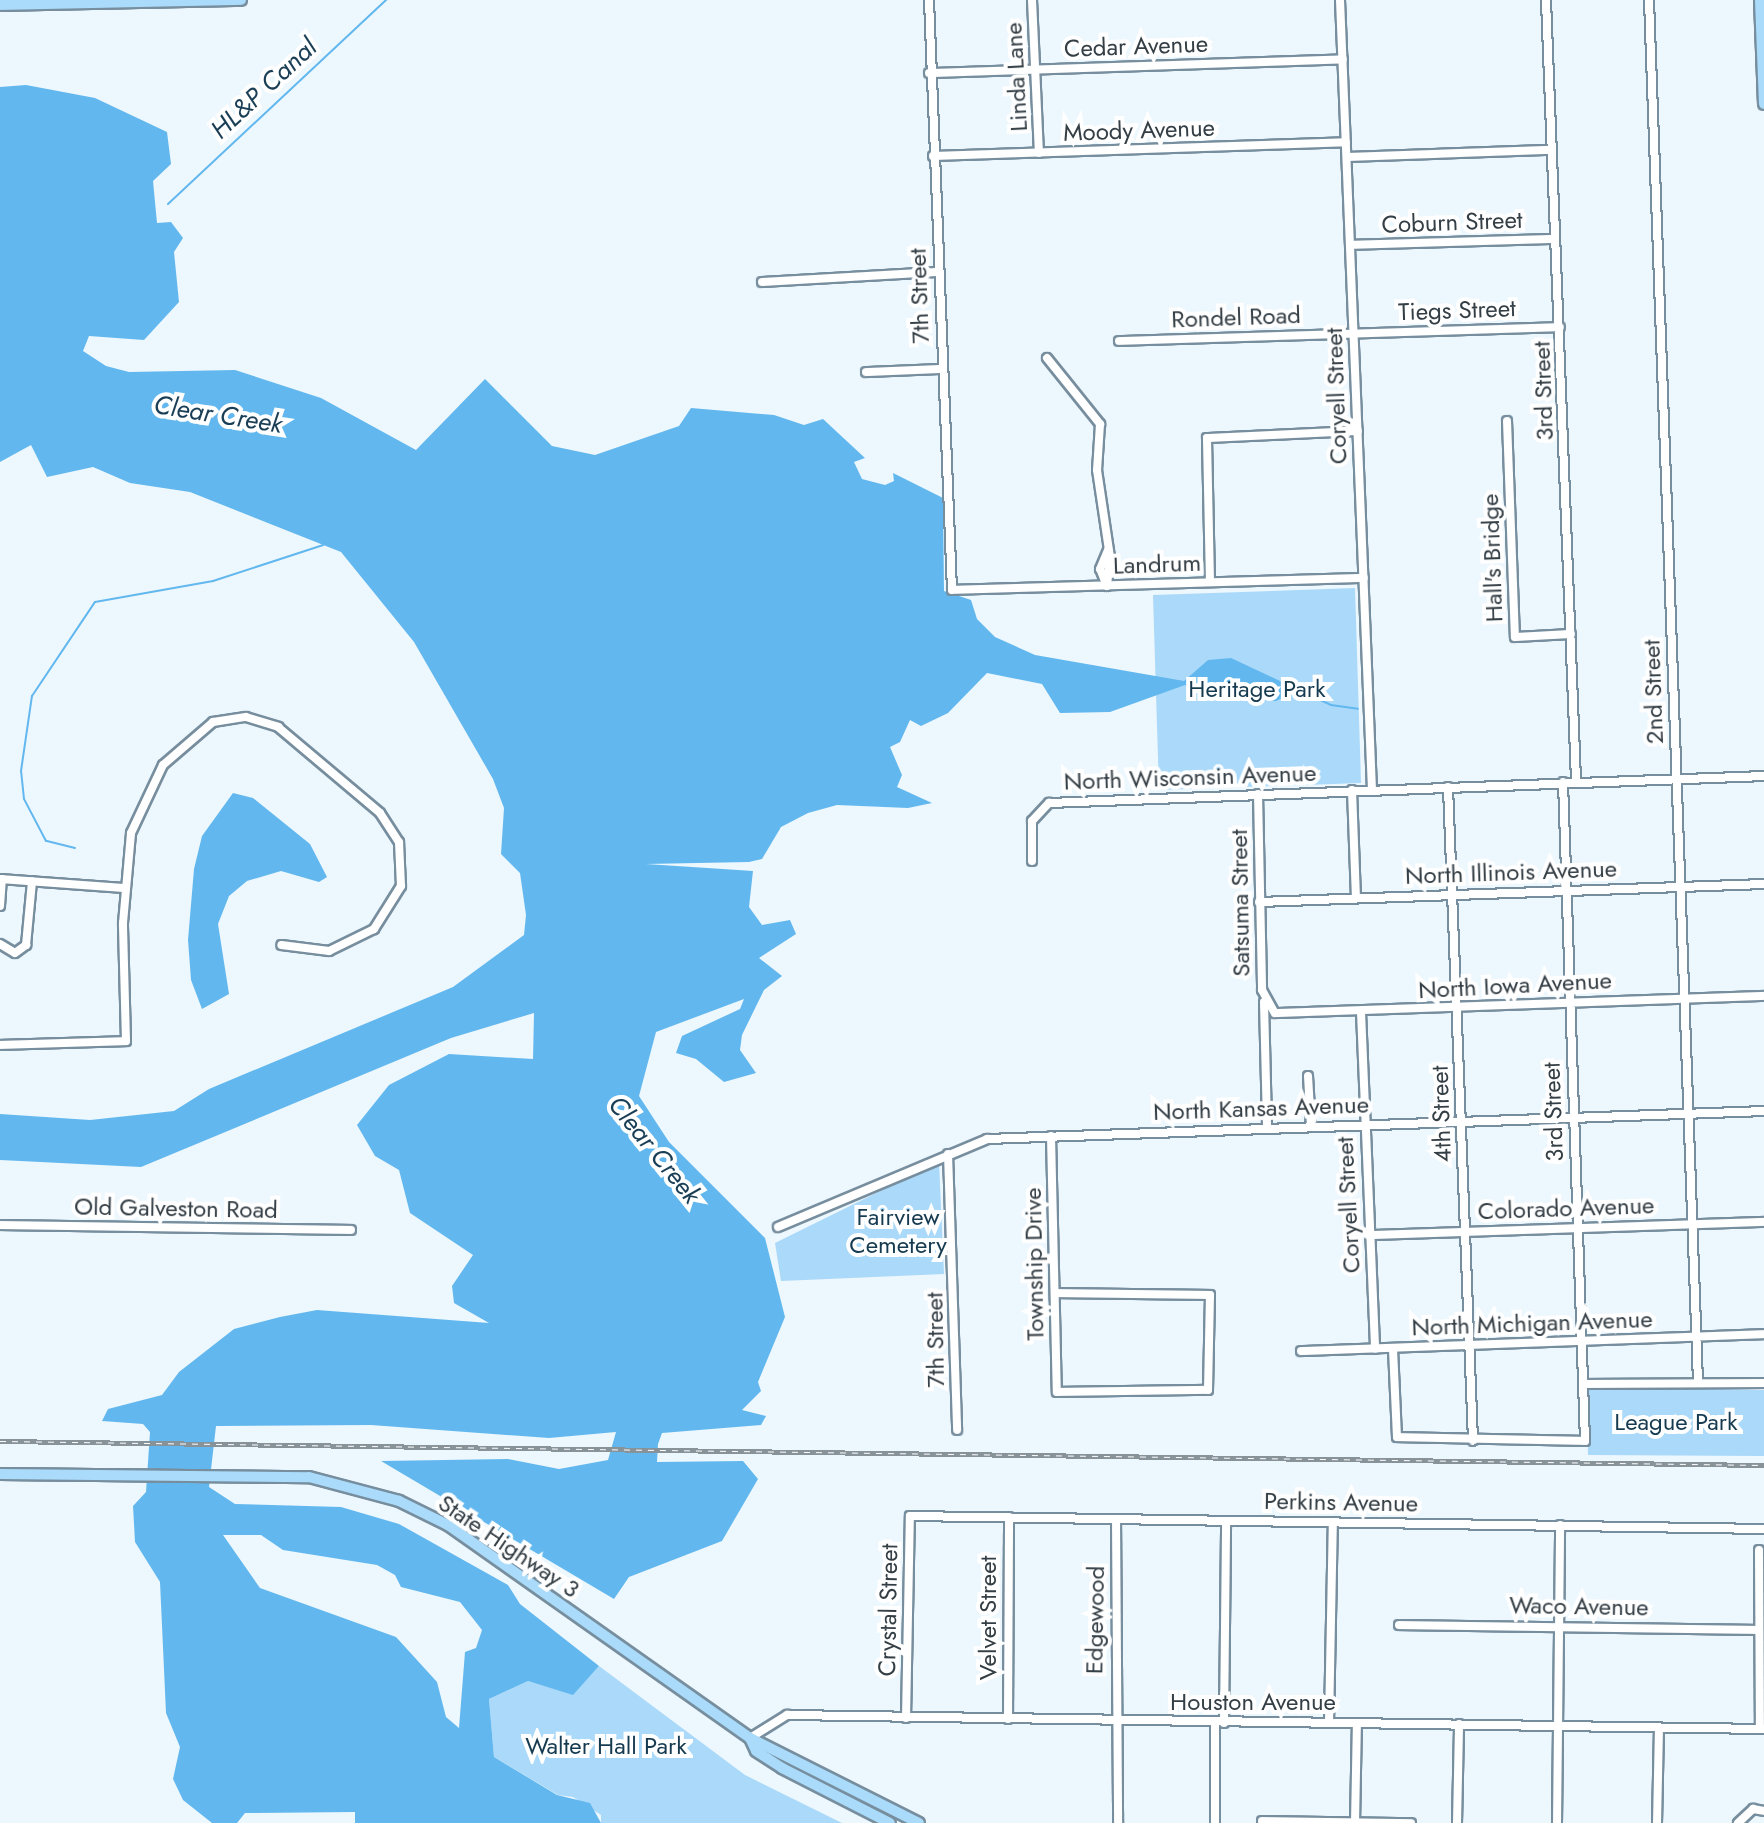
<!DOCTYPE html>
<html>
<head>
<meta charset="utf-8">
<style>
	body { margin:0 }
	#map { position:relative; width:1764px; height:1823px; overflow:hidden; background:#edf7fe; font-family:Jost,sans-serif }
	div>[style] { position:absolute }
	.green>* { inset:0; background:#aad9f9 }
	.water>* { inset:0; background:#62b8ee }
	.stream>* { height:2px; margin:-1px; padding:0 1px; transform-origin:1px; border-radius:1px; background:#62b8ee }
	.roads { filter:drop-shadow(2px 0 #778e9e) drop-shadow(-2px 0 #778e9e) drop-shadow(0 2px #778e9e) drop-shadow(0 -2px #778e9e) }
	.minor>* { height:8px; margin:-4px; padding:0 4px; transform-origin:4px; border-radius:4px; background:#fff }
	.major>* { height:10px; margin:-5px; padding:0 5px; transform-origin:5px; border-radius:5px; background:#aadbfa }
	.rail>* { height:5px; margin-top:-2.5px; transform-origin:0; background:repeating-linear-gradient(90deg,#fff 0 6px,#889299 0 12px); box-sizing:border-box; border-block:2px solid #889299 }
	span { translate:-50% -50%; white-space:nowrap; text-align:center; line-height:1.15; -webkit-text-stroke:8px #fff; paint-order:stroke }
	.street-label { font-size:24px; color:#343e45 }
	.park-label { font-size:24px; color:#163b51 }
	.water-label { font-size:26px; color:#193e55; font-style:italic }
</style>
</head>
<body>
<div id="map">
	<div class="green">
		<i style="clip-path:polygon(1355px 588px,1361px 783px,1159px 790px,1153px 595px)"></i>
		<i style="clip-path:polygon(939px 1162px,944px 1274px,781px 1281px,775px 1243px)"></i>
		<i style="clip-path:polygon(1587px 1387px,1764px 1390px,1764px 1456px,1588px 1455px)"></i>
		<i style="clip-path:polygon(599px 1666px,745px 1775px,842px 1823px,601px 1823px,601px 1815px,573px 1797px,558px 1795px,494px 1757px,489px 1699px,528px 1681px,573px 1694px)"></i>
	</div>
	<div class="water">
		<i style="clip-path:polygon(evenodd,26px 85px,95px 98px,167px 132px,171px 164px,153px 181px,157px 223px,171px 222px,183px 238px,174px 252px,179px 302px,144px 340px,89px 336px,83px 351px,106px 366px,129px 372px,235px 370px,321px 398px,416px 450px,485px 379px,552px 446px,595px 455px,679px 426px,691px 408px,774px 415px,804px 425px,823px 419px,865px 458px,854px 462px,862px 479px,885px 485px,894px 481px,893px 473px,943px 498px,944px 591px,971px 600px,977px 619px,995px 637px,1035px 655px,1184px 681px,1208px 660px,1231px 658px,1299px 690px,1276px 701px,1214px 701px,1185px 685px,1110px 712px,1060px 713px,1042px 684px,987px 673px,948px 713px,921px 726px,910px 720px,900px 742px,890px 747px,902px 775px,897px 787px,932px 803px,908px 808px,837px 805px,808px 813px,781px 827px,762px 859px,749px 862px,646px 864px,753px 871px,749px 907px,762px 925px,790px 920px,796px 934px,759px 958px,782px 976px,764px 990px,742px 1035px,740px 1050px,756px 1073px,724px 1082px,696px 1059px,676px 1053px,682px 1036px,740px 1009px,744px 999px,656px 1032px,639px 1096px,669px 1142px,765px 1238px,785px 1317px,758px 1382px,761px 1391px,742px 1410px,766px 1416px,761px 1425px,662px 1433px,658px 1444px,657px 1462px,743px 1461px,758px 1479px,722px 1541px,629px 1577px,614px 1599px,381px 1461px,508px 1459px,559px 1469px,608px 1460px,616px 1432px,549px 1438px,371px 1425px,216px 1426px,209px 1487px,235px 1504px,341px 1507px,399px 1524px,508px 1585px,520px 1604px,599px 1666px,573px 1695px,528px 1681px,489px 1699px,494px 1757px,557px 1795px,590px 1803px,601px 1823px,355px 1823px,355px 1812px,245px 1813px,237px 1823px,212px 1823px,183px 1800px,173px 1779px,180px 1747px,166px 1713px,160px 1582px,135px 1542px,133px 1506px,146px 1492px,150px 1432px,143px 1424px,102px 1421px,108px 1409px,162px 1395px,179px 1372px,234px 1329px,280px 1317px,317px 1310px,489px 1323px,454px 1303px,452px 1286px,473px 1255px,410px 1213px,399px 1170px,375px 1156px,357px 1125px,389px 1085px,449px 1054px,533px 1059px,534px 1013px,451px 1038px,141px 1167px,0 1160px,0 1114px,90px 1120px,174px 1111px,209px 1089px,453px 987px,524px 935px,526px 915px,520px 873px,501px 854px,504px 808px,493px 779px,414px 642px,341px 552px,190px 492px,130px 483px,93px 467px,47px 477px,31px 445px,0 462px,0 87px,26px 85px,223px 1535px,261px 1535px,283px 1550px,377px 1565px,395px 1575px,401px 1587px,460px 1602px,482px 1630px,476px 1648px,465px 1652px,459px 1728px,446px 1717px,437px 1682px,396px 1637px,260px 1588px,223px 1535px)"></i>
		<i style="clip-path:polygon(233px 793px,253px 798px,310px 844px,327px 877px,319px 882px,281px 871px,247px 881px,229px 896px,218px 924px,229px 994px,202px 1009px,191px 980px,188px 940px,194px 869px,202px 836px)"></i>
	</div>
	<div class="stream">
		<i style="left:168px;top:204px;width:299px;rotate:-43.1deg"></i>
		<i style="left:1299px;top:690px;width:35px;rotate:25deg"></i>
		<i style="left:1331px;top:705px;width:27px;rotate:8deg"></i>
		<i style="left:75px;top:848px;width:30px;rotate:-166deg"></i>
		<i style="left:46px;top:841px;width:47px;rotate:-117.6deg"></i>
		<i style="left:24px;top:799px;width:28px;rotate:-96deg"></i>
		<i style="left:21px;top:771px;width:76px;rotate:-81.7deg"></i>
		<i style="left:32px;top:696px;width:113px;rotate:-56.2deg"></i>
		<i style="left:95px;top:602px;width:120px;rotate:-10.1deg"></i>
		<i style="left:213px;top:581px;width:116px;rotate:-18.1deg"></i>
	</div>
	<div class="roads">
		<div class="minor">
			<i style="left:929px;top:0;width:590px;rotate:87.77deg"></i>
			<i style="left:952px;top:590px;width:412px;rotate:-1.7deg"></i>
			<i style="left:1032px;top:0;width:153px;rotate:87.4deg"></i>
			<i style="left:1340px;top:0;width:790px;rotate:87.68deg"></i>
			<i style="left:1546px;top:0;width:782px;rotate:87.8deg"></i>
			<i style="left:1649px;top:0;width:1384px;rotate:87.97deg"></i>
			<i style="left:929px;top:73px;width:414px;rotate:-1.9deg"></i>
			<i style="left:933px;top:156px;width:413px;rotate:-1.9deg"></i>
			<i style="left:1347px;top:157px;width:205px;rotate:-2deg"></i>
			<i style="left:1350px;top:245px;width:205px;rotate:-1.7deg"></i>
			<i style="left:762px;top:282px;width:175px;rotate:-3.3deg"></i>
			<i style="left:1119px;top:341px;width:441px;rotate:-1.8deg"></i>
			<i style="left:1047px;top:358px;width:85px;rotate:51.2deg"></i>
			<i style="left:1100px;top:424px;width:46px;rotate:93.7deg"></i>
			<i style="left:1097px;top:470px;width:88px;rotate:81.5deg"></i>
			<i style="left:1110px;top:557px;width:29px;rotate:96deg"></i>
			<i style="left:866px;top:372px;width:76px;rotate:-2.3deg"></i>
			<i style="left:1507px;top:421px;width:216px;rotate:87.9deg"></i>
			<i style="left:1515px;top:637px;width:56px;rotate:-3.1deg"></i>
			<i style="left:1210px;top:582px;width:144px;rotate:-91.2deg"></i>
			<i style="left:1207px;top:438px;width:151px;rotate:-2.7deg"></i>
			<i style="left:1107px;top:586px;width:18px;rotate:-112deg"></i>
			<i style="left:1100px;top:569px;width:21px;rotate:-67deg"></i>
			<i style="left:1448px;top:787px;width:654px;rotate:87.81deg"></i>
			<i style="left:1352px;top:790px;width:108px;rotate:87.9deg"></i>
			<i style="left:1258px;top:794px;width:196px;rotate:88.8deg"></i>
			<i style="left:1262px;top:990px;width:26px;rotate:61deg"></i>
			<i style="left:1275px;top:1013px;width:489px;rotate:-2deg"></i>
			<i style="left:1032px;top:861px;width:40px;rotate:-90deg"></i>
			<i style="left:1032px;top:821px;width:25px;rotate:-47deg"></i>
			<i style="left:1049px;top:803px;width:716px;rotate:-2.16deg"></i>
			<i style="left:0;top:879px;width:124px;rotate:4.2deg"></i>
			<i style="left:1259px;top:902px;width:505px;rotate:-2.04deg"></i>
			<i style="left:0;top:906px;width:27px;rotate:-86deg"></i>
			<i style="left:0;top:944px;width:17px;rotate:31deg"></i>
			<i style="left:15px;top:953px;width:14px;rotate:-36deg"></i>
			<i style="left:26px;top:945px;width:64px;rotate:-84.6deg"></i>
			<i style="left:1264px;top:1002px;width:126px;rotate:88.6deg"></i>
			<i style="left:1361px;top:1012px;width:337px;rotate:87.6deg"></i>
			<i style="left:0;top:1045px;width:126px;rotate:-1.8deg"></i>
			<i style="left:126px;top:1041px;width:118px;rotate:-91.5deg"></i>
			<i style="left:123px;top:923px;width:90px;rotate:-84.9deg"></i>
			<i style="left:131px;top:833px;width:75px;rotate:-64.8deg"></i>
			<i style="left:163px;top:765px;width:66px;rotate:-40.7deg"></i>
			<i style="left:213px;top:722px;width:33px;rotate:-9deg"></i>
			<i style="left:246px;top:717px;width:34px;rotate:17deg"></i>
			<i style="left:278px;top:727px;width:133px;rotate:40.1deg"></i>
			<i style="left:380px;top:813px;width:35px;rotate:57deg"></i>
			<i style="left:399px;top:842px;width:44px;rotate:87.4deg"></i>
			<i style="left:401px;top:886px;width:51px;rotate:122.1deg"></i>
			<i style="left:374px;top:929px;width:50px;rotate:153.9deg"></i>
			<i style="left:329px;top:951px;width:48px;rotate:-172.9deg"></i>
			<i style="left:1308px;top:1076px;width:50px;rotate:86.6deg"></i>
			<i style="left:1051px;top:1136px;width:256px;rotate:88.7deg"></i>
			<i style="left:1057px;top:1392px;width:151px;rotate:-0.8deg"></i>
			<i style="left:1208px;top:1390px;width:95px;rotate:-88.8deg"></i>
			<i style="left:1210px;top:1295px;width:155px;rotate:-179.3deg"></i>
			<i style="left:948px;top:1154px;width:276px;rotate:88.1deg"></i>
			<i style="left:0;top:1225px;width:351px;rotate:0.8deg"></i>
			<i style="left:778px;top:1227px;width:227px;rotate:-22.8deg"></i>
			<i style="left:987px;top:1139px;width:778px;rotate:-2.06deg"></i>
			<i style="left:1370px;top:1235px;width:394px;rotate:-1.9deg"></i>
			<i style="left:1393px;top:1349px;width:88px;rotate:87.4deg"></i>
			<i style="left:1397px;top:1437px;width:188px;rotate:1.2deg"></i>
			<i style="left:1585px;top:1441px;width:659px;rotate:-91.91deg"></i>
			<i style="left:1301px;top:1351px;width:463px;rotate:-2.1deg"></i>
			<i style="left:1584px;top:1384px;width:180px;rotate:-0.3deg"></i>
			<i style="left:1116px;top:1519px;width:304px;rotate:89.6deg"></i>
			<i style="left:1759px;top:1550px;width:178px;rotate:89.7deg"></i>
			<i style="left:1399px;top:1625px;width:359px;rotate:0.8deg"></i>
			<i style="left:906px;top:1718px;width:202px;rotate:-88.9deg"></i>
			<i style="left:910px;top:1516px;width:854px;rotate:0.87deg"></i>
			<i style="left:1008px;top:1719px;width:202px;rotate:-89.7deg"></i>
			<i style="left:1215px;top:1722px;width:101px;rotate:90deg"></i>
			<i style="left:1224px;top:1723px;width:202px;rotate:-89.4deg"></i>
			<i style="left:1329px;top:1723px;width:201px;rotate:-88.9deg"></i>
			<i style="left:750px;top:1738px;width:44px;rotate:-31.9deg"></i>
			<i style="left:787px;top:1715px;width:977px;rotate:0.82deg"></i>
			<i style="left:1262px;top:1821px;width:149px;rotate:0.8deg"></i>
			<i style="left:1355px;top:1823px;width:100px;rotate:-88.9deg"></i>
			<i style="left:1457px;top:1823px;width:99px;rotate:-88.8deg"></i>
			<i style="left:1557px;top:1823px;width:298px;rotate:-89.4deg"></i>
			<i style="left:1657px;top:1823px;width:94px;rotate:-88.8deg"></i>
			<i style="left:1738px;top:1823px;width:21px;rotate:-43deg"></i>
			<i style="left:1753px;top:1809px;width:11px;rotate:10deg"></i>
		</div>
		<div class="major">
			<i style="left:1760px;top:0;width:104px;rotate:87.8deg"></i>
			<i style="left:0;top:5px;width:241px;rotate:-1.2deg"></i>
			<i style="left:0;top:1474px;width:309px;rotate:0.6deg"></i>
			<i style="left:309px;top:1477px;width:93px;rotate:14.9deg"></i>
			<i style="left:399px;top:1501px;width:55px;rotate:26.1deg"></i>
			<i style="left:448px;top:1525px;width:370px;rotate:35.2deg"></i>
			<i style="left:750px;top:1738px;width:189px;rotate:26.7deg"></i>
			<i style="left:750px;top:1738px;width:14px;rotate:65deg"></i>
			<i style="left:756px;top:1751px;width:31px;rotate:33deg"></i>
			<i style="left:782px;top:1768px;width:121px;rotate:27deg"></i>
		</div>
	</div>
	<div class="rail">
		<i style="left:0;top:1441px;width:1764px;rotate:0.78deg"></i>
	</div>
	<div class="street-label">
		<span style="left:1136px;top:46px;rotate:-2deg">Cedar Avenue</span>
		<span style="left:1016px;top:77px;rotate:-93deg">Linda Lane</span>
		<span style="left:1139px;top:130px;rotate:-2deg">Moody Avenue</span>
		<span style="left:1452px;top:222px;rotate:-2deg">Coburn Street</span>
		<span style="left:919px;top:296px;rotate:-92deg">7th Street</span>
		<span style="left:1457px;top:310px;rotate:-2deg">Tiegs Street</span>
		<span style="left:1236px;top:317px;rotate:-2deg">Rondel Road</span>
		<span style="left:1543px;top:391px;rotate:-92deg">3rd Street</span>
		<span style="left:1336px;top:396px;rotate:-92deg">Coryell Street</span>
		<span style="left:1492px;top:558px;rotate:-92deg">Hall's Bridge</span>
		<span style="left:1157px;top:564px;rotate:-2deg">Landrum</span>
		<span style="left:1653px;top:692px;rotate:-92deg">2nd Street</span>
		<span style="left:1190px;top:777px;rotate:-2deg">North Wisconsin Avenue</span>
		<span style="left:1511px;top:872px;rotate:-2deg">North Illinois Avenue</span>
		<span style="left:1240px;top:903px;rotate:-91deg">Satsuma Street</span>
		<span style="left:1515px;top:985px;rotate:-3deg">North Iowa Avenue</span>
		<span style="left:1261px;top:1108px;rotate:-2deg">North Kansas Avenue</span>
		<span style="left:1553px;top:1112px;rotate:-92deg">3rd Street</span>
		<span style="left:1441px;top:1114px;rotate:-92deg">4th Street</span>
		<span style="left:1348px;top:1205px;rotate:-93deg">Coryell Street</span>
		<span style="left:176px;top:1208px;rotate:1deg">Old Galveston Road</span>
		<span style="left:1566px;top:1208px;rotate:-2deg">Colorado Avenue</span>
		<span style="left:1034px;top:1264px;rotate:-91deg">Township Drive</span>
		<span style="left:1532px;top:1323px;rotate:-2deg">North Michigan Avenue</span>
		<span style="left:935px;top:1340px;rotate:-91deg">7th Street</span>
		<span style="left:1341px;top:1502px;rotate:1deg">Perkins Avenue</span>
		<span style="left:509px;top:1546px;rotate:34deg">State Highway 3</span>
		<span style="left:1579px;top:1606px;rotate:1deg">Waco Avenue</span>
		<span style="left:888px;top:1610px;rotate:-89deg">Crystal Street</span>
		<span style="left:988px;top:1618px;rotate:-90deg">Velvet Street</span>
		<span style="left:1095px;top:1620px;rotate:-89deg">Edgewood</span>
		<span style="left:1253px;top:1702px">Houston Avenue</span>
	</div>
	<div class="park-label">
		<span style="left:1257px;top:689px">Heritage Park</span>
		<span style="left:898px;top:1231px">Fairview<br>Cemetery</span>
		<span style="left:1676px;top:1422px">League Park</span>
		<span style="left:606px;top:1746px">Walter Hall Park</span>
	</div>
	<div class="water-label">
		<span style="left:264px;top:89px;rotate:-43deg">HL&amp;P Canal</span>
		<span style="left:218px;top:415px;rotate:9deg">Clear Creek</span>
		<span style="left:654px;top:1150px;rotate:51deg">Clear Creek</span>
	</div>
</div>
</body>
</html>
